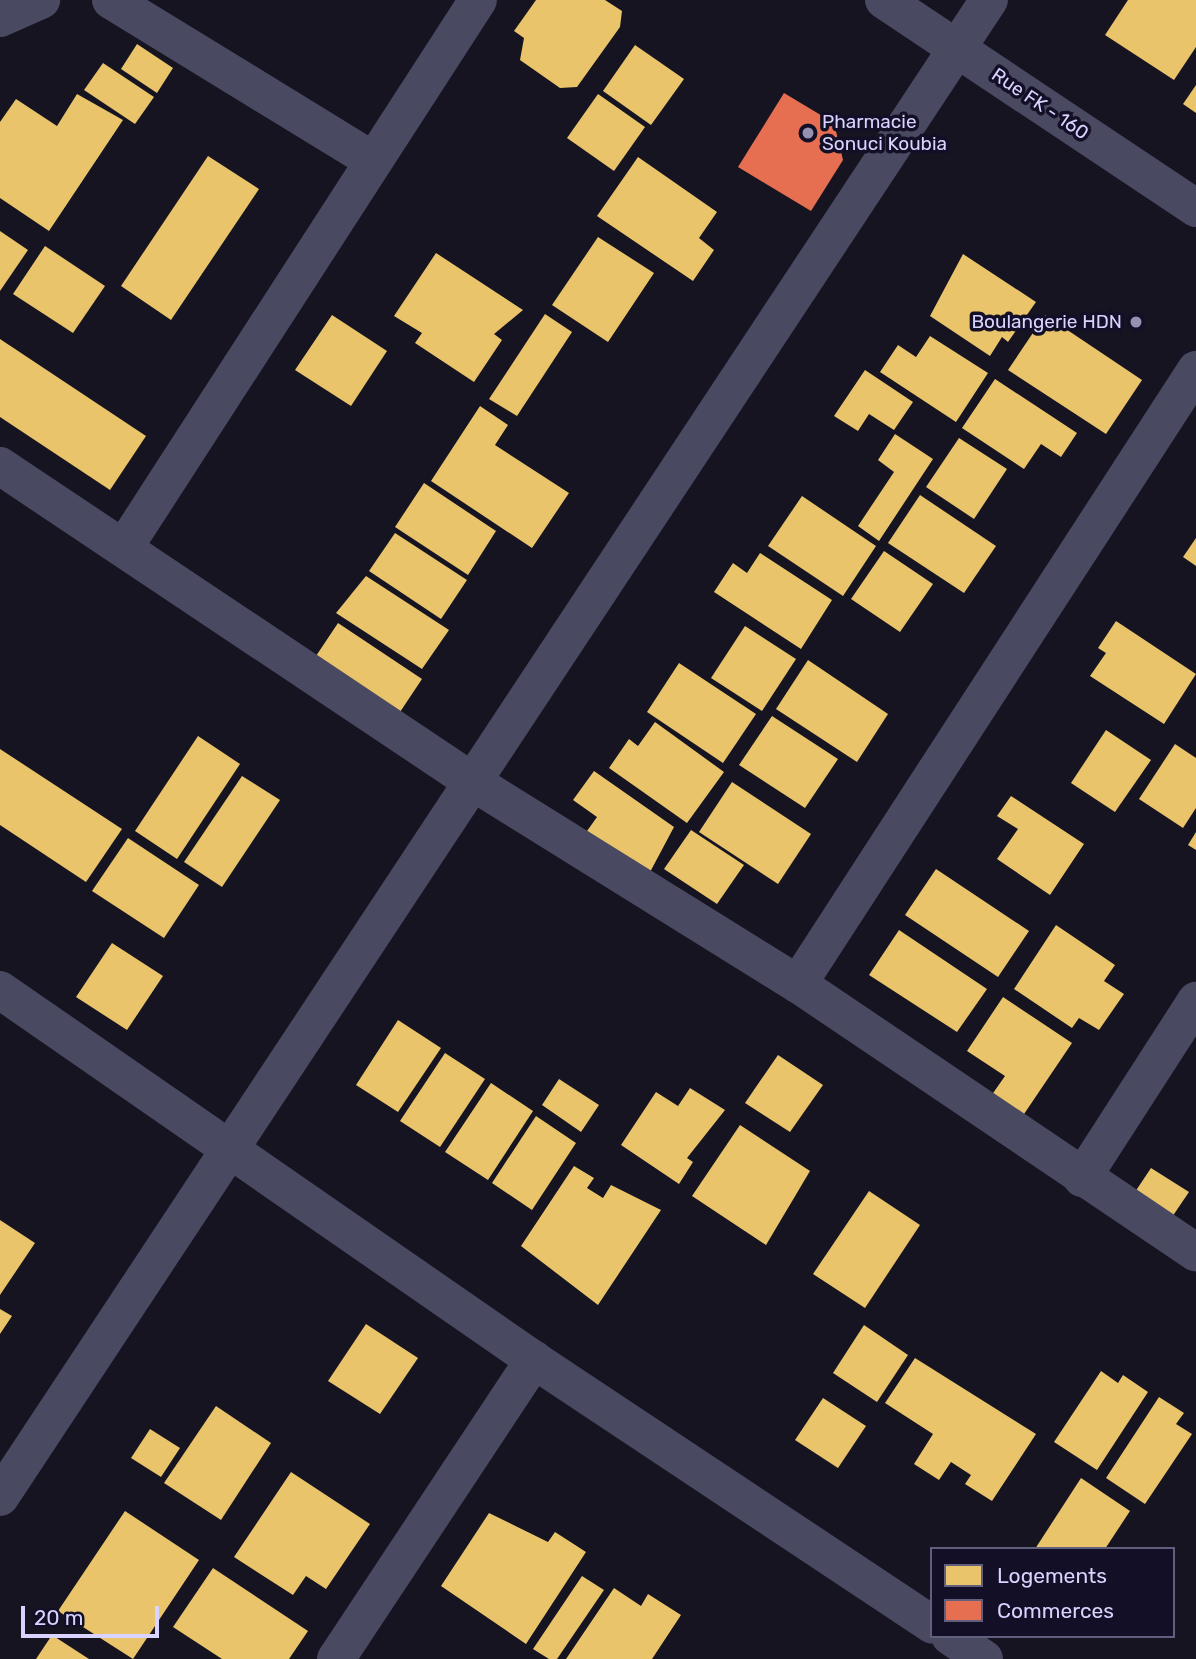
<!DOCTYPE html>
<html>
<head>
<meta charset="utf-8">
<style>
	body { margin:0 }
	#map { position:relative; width:1196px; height:1659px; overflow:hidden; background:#161421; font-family:Rubik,sans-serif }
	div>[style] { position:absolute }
	.homes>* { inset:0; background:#e9c46a }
	.shops>* { inset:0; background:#e76f51 }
	.minor>* { height:38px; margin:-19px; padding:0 19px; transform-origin:19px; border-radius:19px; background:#4a4962 }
	.dots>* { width:19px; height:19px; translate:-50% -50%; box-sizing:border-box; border:4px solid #130f26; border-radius:50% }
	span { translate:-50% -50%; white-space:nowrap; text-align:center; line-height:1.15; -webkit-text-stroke:7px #130f26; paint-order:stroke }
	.street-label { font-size:19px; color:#d9d4ff }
	.poi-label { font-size:19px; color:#d9d4ff }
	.left { translate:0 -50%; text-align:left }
	.right { translate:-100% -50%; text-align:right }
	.legend { position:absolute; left:930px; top:1547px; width:245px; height:91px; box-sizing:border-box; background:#130f26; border:2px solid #625e7d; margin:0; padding:9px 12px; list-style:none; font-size:21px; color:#d9d4ff }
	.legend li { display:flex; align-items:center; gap:14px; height:35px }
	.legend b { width:35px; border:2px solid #625e7d }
	.scale { position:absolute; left:21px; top:1606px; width:138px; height:32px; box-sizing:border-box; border:4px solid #d9d4ff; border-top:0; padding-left:9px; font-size:21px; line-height:24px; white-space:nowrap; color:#d9d4ff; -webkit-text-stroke:5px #130f26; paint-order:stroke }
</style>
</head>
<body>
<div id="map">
	<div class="homes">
		<i style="clip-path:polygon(536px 0,605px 0,622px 11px,620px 27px,577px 87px,560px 88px,520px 60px,524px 38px,514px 31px)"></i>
		<i style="clip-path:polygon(1128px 0,1196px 0,1196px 47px,1174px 80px,1105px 35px)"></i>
		<i style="clip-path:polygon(137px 44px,173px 68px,157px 93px,121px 69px)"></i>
		<i style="clip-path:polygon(635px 45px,684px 79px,651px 125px,603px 91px)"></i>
		<i style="clip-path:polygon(103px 63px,154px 97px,135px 124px,84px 90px)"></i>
		<i style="clip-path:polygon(1196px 85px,1196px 113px,1183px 104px)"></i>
		<i style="clip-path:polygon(77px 94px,123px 120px,49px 231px,0 198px,0 122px,16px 99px,57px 126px)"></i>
		<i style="clip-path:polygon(598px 94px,645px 127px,614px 171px,567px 138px)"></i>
		<i style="clip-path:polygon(208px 156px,259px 189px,171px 320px,121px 286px)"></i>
		<i style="clip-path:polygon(638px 157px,717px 212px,699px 238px,714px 250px,693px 281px,597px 216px)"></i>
		<i style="clip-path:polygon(0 231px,28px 250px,0 291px)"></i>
		<i style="clip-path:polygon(598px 237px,654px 273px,608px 342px,552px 305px)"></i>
		<i style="clip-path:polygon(45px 246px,105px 286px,73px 333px,13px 294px)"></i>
		<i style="clip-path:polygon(436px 253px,523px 310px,494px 334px,502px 340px,474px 382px,415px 343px,422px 333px,394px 316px)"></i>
		<i style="clip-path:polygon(963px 254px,1036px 302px,1008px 342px,1002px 337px,990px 356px,930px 316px)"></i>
		<i style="clip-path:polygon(545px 314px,572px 332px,517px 416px,489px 399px)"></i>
		<i style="clip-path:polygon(332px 315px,387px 351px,351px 406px,295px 370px)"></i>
		<i style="clip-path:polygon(1045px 315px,1142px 380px,1106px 434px,1008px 370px)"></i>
		<i style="clip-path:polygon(930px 336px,988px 373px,956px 422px,880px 372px,898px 345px,916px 357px)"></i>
		<i style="clip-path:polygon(0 339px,146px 436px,110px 490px,0 417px)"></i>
		<i style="clip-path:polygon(865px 370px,913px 402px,894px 430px,869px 414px,858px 431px,834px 416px)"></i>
		<i style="clip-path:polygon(995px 379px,1077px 433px,1061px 457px,1041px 444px,1024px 469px,962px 428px)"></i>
		<i style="clip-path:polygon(480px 406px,508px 425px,495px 445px,569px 493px,532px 548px,431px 481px)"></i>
		<i style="clip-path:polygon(895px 434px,933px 459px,879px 541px,858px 526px,894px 472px,878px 460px)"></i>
		<i style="clip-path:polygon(959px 438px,1007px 469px,974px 519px,926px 487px)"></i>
		<i style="clip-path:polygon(424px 483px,496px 531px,468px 575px,395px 527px)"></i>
		<i style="clip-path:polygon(920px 495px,996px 546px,964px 593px,888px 543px)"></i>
		<i style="clip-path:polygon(802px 496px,876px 546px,843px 596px,768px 546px)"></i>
		<i style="clip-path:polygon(395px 533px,467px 580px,441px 619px,369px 571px)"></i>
		<i style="clip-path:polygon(1196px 538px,1196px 566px,1183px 557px)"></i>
		<i style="clip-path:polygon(884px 551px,933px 584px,900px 632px,851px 599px)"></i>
		<i style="clip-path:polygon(760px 553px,832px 600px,801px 649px,714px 592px,733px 563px,747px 573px)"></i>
		<i style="clip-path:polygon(366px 576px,449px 630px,422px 669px,336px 613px)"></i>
		<i style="clip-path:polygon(1116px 621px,1196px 674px,1164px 724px,1090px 676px,1106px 653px,1098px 648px)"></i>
		<i style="clip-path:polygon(338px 623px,422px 679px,398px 715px,314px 659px)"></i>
		<i style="clip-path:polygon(745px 626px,796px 659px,762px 711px,711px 678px)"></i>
		<i style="clip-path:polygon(808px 660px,888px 714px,857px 762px,776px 709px)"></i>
		<i style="clip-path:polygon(679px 663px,756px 714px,723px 763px,647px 712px)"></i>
		<i style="clip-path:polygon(772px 716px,838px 759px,805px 808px,739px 765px)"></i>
		<i style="clip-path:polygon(655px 722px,724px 772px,687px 823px,609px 768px,629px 739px,638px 746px)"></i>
		<i style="clip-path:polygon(1106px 730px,1151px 760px,1115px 812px,1071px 783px)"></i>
		<i style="clip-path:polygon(198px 736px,240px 764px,177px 859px,135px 831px)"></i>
		<i style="clip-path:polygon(1175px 744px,1196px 758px,1196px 808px,1183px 828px,1139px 799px)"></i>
		<i style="clip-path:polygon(0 749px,122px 829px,86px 882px,0 825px)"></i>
		<i style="clip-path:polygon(594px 771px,674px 827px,649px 874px,587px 831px,597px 817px,573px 800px)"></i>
		<i style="clip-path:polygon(242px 776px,280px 800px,222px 887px,184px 862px)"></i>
		<i style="clip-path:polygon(732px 782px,811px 834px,778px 884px,699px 832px)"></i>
		<i style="clip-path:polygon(1011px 796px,1084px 844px,1050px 895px,997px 859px,1018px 829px,997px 816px)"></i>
		<i style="clip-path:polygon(691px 830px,744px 865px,717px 904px,664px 869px)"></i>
		<i style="clip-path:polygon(1196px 832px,1196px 850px,1188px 845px)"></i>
		<i style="clip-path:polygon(128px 838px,199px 885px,164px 938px,92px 891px)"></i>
		<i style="clip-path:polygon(936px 869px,1029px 931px,998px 977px,905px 915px)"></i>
		<i style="clip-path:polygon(1056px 925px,1115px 965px,1104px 981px,1124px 994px,1099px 1030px,1079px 1018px,1072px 1028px,1014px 989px)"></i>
		<i style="clip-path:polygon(899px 930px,987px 989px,957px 1032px,869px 975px)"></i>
		<i style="clip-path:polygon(112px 943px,163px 976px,127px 1030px,76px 997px)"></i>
		<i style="clip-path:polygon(1003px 997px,1072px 1043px,1022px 1117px,991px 1096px,1005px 1076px,967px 1051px)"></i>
		<i style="clip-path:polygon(398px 1020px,441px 1048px,398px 1112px,356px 1085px)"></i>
		<i style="clip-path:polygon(445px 1053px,485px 1079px,440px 1147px,400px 1121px)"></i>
		<i style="clip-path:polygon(778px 1055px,823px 1085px,790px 1132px,745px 1103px)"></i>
		<i style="clip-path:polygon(559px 1079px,599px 1105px,581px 1132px,542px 1105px)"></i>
		<i style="clip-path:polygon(491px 1083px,533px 1111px,488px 1180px,445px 1152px)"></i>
		<i style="clip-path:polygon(690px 1088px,725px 1110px,687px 1158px,693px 1162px,679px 1184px,621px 1145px,656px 1092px,678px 1106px)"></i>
		<i style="clip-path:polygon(536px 1116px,576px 1143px,532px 1210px,492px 1183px)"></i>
		<i style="clip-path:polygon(740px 1125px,810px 1171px,766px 1245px,692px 1196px)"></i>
		<i style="clip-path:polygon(574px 1166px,594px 1178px,587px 1188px,603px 1198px,611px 1185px,661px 1210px,598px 1305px,521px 1246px)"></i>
		<i style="clip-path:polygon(1151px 1168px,1189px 1192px,1170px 1220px,1133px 1195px)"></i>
		<i style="clip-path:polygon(869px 1191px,920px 1225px,865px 1308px,813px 1274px)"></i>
		<i style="clip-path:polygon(0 1220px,35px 1243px,0 1295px)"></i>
		<i style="clip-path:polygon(0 1309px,12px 1316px,0 1334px)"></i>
		<i style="clip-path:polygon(366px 1324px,418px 1358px,380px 1414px,328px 1381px)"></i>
		<i style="clip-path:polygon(864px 1325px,908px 1355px,877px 1402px,833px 1373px)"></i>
		<i style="clip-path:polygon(915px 1358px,1036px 1434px,992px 1501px,965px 1484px,971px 1475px,951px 1462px,939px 1480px,914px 1464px,933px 1434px,885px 1403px)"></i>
		<i style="clip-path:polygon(1101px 1371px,1118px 1383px,1123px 1375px,1148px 1392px,1097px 1470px,1054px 1442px)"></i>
		<i style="clip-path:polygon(1159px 1397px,1184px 1413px,1176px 1424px,1192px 1434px,1145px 1504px,1106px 1478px)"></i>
		<i style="clip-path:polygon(823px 1398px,866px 1426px,838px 1468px,795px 1440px)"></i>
		<i style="clip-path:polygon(216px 1406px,271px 1443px,221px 1520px,164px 1483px)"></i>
		<i style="clip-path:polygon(150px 1429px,180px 1448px,161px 1477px,131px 1458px)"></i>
		<i style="clip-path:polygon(291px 1472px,370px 1524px,326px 1589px,306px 1576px,293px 1595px,234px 1557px)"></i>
		<i style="clip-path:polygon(1081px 1478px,1130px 1511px,1105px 1549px,1035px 1549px)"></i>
		<i style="clip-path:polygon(125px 1511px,199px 1560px,133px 1659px,58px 1611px)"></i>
		<i style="clip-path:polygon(489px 1513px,548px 1542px,555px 1532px,586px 1552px,526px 1644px,441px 1586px)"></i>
		<i style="clip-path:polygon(213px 1568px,308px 1631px,289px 1659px,222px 1659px,173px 1627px)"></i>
		<i style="clip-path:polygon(582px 1576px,604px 1590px,557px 1659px,549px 1659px,533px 1649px)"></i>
		<i style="clip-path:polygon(614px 1588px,641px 1606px,648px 1594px,681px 1615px,652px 1659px,566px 1659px)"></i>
		<i style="clip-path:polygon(52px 1635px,89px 1659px,36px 1659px)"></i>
	</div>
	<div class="shops">
		<i style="clip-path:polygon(784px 93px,834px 123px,843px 160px,811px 211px,738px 167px)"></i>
	</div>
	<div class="minor">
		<i style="left:111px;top:0;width:304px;rotate:31.5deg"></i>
		<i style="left:884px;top:0;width:375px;rotate:33.7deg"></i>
		<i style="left:0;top:18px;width:45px;rotate:-23.7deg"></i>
		<i style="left:0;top:466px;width:569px;rotate:33.75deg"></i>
		<i style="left:473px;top:782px;width:383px;rotate:31.9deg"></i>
		<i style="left:798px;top:984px;width:480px;rotate:34deg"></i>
		<i style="left:125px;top:546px;width:650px;rotate:-57.12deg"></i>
		<i style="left:798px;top:984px;width:732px;rotate:-57.05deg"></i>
		<i style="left:0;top:990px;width:650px;rotate:34.72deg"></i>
		<i style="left:534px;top:1360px;width:478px;rotate:33.6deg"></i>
		<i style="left:1082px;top:1178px;width:211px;rotate:-57.2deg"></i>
		<i style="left:0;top:1497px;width:1794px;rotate:-56.55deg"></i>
		<i style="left:950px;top:1636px;width:41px;rotate:34.1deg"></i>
		<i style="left:336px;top:1659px;width:359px;rotate:-56.5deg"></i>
	</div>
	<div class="dots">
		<i style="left:808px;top:133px;background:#9591b1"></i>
		<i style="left:1136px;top:322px;background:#9591b1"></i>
	</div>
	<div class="street-label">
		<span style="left:1040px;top:104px;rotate:34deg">Rue FK - 160</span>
	</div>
	<div class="poi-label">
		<span class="left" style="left:822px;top:133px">Pharmacie<br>Sonuci Koubia</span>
		<span class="right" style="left:1122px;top:322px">Boulangerie HDN</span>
	</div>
	<ul class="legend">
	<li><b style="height:19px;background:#e9c46a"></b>Logements</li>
	<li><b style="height:19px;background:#e76f51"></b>Commerces</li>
	</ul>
	<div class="scale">20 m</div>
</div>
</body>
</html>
